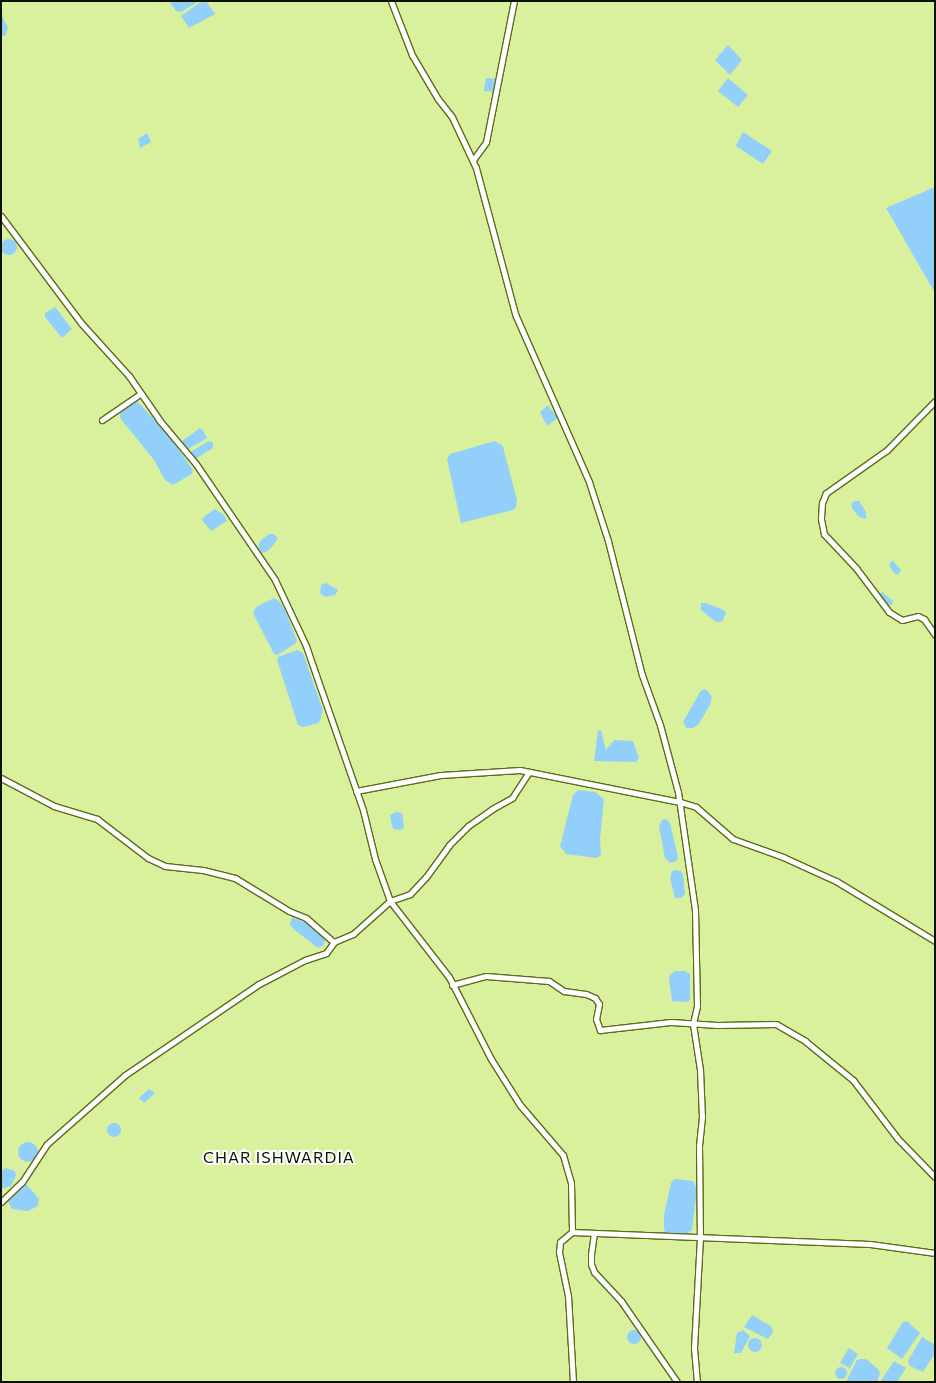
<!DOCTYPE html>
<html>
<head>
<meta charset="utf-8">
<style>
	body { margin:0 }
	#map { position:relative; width:936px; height:1383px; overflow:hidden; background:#d9f09d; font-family:Commissioner,sans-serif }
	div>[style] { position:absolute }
	.water>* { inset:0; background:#92cffb }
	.round { border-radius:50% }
	.roads { filter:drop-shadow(1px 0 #5b6d18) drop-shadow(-1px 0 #5b6d18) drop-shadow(0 1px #5b6d18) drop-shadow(0 -1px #5b6d18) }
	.minor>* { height:5px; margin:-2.5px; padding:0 2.5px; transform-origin:2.5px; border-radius:2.5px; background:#fff }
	span { translate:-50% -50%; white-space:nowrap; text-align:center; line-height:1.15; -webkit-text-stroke:4px #fff; paint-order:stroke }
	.quarter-label { font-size:16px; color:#0c1100; letter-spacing:1px }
	.frame { position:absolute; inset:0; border:2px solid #0c1100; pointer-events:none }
</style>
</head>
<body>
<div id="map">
	<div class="water">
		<i style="clip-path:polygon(169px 1px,199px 1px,181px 12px,176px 11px)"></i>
		<i style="clip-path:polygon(202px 1px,206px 1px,215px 14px,189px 28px,181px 16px)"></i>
		<i style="clip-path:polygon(1px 13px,8px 28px,5px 36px,1px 35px)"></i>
		<i style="clip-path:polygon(728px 45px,742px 60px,730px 75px,715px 60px)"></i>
		<i style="clip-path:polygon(486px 78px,495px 79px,493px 92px,484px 91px)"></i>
		<i style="clip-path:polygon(728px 78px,748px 95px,738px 107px,718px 91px)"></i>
		<i style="clip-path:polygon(743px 132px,772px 151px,763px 164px,736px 146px)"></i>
		<i style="clip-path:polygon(147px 133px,151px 142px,140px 148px,138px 139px)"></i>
		<i style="clip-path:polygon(935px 187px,935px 293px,886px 208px)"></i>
		<i class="round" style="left:1px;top:239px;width:16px;height:16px"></i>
		<i style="clip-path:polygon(55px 307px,72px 329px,62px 338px,45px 317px,45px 313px)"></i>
		<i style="clip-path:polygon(136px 400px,166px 432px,193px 470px,192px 474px,173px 485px,165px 480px,154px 460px,120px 418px,120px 412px)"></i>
		<i style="clip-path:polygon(548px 405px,558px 418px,547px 426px,540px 412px)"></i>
		<i style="clip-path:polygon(200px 428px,203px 430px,207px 438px,188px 449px,185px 448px,182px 441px)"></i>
		<i style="clip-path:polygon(209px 441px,213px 443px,213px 448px,195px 459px,191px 455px,192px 451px)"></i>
		<i style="clip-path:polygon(495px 441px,503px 446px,504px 451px,517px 500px,516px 507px,513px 510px,461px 523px,447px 459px,450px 454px)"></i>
		<i style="clip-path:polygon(855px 501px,859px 501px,866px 512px,866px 519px,859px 517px,852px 508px,851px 504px)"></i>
		<i style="clip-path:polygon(215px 509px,224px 515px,227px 521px,211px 531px,201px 519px)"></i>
		<i style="clip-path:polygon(269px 534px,274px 534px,278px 539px,268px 551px,262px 553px,258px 548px,260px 541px)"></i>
		<i style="clip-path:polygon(892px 560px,901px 570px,898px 575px,894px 573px,889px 565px)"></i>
		<i style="clip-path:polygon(326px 583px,338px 590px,335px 595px,325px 597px,320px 593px,321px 585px)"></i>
		<i style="clip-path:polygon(882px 592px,893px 601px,892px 605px,886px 604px,880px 598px,879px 594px)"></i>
		<i style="clip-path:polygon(274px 598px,279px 601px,285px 610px,297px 641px,295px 644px,277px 655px,274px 654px,253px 613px,256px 607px)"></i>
		<i style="clip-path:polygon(701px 603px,706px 603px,724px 610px,726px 613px,722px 622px,716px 622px,701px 610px)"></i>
		<i style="clip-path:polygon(297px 650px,303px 653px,323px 710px,319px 723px,303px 727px,298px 725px,277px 660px,278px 657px)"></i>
		<i style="clip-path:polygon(704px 689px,708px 691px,712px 697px,710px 705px,698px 725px,693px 728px,686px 728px,683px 722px,700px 692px)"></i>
		<i style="clip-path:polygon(598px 730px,601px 730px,606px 750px,614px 740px,633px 741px,639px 758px,636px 762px,594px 761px)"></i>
		<i style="clip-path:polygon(578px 790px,595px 792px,604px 799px,600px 839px,601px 855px,597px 858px,566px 854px,560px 846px,573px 795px)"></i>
		<i style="clip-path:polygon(396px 812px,402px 813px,404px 828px,401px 830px,393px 829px,391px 821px,390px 815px)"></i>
		<i style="clip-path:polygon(666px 819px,670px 823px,678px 857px,677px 861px,670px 863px,665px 858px,659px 826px,662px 820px)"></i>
		<i style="clip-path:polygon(676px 870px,681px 871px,683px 875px,685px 894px,681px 898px,675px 898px,670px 878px,672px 871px)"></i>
		<i style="clip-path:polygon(292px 917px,310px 925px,325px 939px,324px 945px,318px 948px,296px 931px,290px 925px)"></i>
		<i style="clip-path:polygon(675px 971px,685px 971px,690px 974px,690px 999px,688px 1002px,672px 1001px,669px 979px,670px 975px)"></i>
		<i style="clip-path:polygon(149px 1089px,155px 1093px,144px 1103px,139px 1098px)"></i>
		<i class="round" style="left:107px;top:1123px;width:14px;height:14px"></i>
		<i class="round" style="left:18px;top:1142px;width:20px;height:20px"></i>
		<i style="clip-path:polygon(6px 1168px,15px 1171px,16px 1175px,11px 1186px,1px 1189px,1px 1171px)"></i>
		<i style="clip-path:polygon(674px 1179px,693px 1181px,697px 1189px,692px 1230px,686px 1234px,666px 1233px,664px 1230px,664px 1215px,671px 1183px)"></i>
		<i style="clip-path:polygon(26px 1184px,39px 1199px,38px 1206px,28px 1211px,12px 1209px,8px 1201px)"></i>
		<i style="clip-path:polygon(752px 1315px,772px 1327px,773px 1332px,768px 1339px,744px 1327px)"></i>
		<i style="clip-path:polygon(907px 1321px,920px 1333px,902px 1359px,887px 1348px,903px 1322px)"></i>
		<i style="clip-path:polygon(743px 1330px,750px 1336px,741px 1353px,734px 1353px,737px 1333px)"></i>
		<i class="round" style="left:627px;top:1330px;width:14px;height:14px"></i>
		<i style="clip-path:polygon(922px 1337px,935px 1345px,935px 1353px,923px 1372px,910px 1366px,908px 1361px)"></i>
		<i class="round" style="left:748px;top:1338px;width:14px;height:14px"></i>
		<i style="clip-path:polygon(849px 1348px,858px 1354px,850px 1368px,840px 1363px)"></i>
		<i style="clip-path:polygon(860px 1359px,866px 1359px,878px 1369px,880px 1373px,877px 1382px,846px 1382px,857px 1360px)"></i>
		<i style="clip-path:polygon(894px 1361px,906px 1368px,899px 1379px,897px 1382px,880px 1382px)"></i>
		<i class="round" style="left:835px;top:1367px;width:12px;height:12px"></i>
	</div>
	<div class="roads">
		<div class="minor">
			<i style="left:391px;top:1px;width:58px;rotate:68.7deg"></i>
			<i style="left:412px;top:55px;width:51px;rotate:59.4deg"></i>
			<i style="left:438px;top:99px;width:23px;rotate:52deg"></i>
			<i style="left:452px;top:117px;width:56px;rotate:64.8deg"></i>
			<i style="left:476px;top:168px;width:151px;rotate:75deg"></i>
			<i style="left:515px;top:314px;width:184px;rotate:66.2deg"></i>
			<i style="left:589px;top:482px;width:62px;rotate:72.1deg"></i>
			<i style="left:608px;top:541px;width:138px;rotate:75.8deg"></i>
			<i style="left:642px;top:675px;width:53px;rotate:70.2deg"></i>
			<i style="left:660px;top:725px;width:69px;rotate:75deg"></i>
			<i style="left:678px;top:792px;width:119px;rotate:81.8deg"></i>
			<i style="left:695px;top:910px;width:96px;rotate:88.8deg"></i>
			<i style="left:697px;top:1006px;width:18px;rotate:103deg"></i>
			<i style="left:693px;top:1024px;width:47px;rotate:81.3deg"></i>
			<i style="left:700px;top:1070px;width:47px;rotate:87.6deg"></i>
			<i style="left:702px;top:1117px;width:29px;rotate:96deg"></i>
			<i style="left:699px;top:1146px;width:91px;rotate:89.4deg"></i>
			<i style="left:700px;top:1237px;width:111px;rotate:93.1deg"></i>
			<i style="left:694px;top:1348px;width:34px;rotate:85deg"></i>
			<i style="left:473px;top:160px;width:22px;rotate:-54deg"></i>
			<i style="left:486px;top:142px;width:144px;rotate:-78.8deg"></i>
			<i style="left:1px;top:216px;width:134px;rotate:53.2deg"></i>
			<i style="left:81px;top:323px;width:72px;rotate:47.8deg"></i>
			<i style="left:129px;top:376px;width:55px;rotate:55.4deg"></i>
			<i style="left:160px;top:421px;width:56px;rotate:50.1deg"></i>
			<i style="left:196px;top:464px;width:140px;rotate:55.7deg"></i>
			<i style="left:275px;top:580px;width:73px;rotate:64.8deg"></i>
			<i style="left:306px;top:646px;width:31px;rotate:71deg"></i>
			<i style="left:316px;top:675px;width:143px;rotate:70.8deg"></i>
			<i style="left:363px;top:810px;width:50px;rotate:76.2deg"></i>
			<i style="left:375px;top:859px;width:45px;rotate:70.3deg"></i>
			<i style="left:390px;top:901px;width:96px;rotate:52.2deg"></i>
			<i style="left:449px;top:977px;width:92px;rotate:62.9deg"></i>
			<i style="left:491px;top:1059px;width:54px;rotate:57.8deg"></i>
			<i style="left:520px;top:1105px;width:66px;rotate:49.3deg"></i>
			<i style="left:563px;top:1155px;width:29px;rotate:74deg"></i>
			<i style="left:571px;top:1183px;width:49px;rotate:88.8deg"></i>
			<i style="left:935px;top:401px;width:69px;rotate:134.4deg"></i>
			<i style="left:887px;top:450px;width:75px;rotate:144.8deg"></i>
			<i style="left:826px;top:493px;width:11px;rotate:112deg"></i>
			<i style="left:822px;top:503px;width:16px;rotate:94deg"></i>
			<i style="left:821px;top:519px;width:15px;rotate:79deg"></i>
			<i style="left:824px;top:534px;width:47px;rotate:46.7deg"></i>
			<i style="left:856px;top:568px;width:55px;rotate:53.1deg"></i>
			<i style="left:889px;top:612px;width:15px;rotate:32deg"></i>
			<i style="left:902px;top:620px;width:16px;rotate:-14deg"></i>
			<i style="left:918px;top:616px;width:7px;rotate:27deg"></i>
			<i style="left:924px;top:619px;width:19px;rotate:55deg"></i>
			<i style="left:102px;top:420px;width:46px;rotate:-34.4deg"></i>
			<i style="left:1px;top:778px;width:60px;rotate:27.8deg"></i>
			<i style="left:54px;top:806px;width:45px;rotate:16.8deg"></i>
			<i style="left:97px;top:819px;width:64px;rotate:37.4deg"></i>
			<i style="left:148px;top:858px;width:19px;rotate:25deg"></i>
			<i style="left:165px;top:866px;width:38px;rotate:6deg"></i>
			<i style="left:203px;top:870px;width:33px;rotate:14deg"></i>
			<i style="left:235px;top:878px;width:63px;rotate:31.4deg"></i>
			<i style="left:289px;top:911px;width:18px;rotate:22deg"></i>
			<i style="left:306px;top:918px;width:37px;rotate:41deg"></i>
			<i style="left:356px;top:791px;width:86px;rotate:-10.7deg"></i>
			<i style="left:441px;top:775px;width:79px;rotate:-3.6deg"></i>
			<i style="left:520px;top:770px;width:163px;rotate:11.3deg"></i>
			<i style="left:680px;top:802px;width:17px;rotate:17deg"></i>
			<i style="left:696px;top:807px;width:49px;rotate:40.9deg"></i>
			<i style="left:733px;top:839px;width:53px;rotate:19.8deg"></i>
			<i style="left:783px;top:857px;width:58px;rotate:24.4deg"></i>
			<i style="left:836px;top:881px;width:116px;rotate:31.2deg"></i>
			<i style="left:452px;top:985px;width:35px;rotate:-15deg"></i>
			<i style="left:486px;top:976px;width:63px;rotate:4.5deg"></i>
			<i style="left:549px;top:981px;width:18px;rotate:34deg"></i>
			<i style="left:564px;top:991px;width:22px;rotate:8deg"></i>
			<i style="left:586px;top:994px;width:10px;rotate:24deg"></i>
			<i style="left:595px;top:998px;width:7px;rotate:56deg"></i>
			<i style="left:599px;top:1004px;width:15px;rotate:101deg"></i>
			<i style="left:596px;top:1019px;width:12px;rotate:70deg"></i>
			<i style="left:600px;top:1030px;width:71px;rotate:-6.4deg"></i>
			<i style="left:671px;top:1022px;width:46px;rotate:3.7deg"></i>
			<i style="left:717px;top:1025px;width:59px;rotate:-1deg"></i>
			<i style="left:776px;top:1024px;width:34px;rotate:30deg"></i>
			<i style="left:805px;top:1041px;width:62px;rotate:39.1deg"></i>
			<i style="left:853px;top:1080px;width:74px;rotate:52.7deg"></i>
			<i style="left:898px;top:1139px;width:53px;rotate:45.8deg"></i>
			<i style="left:1px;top:1202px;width:29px;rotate:-44deg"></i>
			<i style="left:22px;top:1182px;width:45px;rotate:-56.7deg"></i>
			<i style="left:47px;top:1144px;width:104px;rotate:-41.5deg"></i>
			<i style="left:125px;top:1075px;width:162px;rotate:-34.2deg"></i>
			<i style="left:259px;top:984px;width:52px;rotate:-27.6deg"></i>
			<i style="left:305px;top:960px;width:22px;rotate:-18deg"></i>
			<i style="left:326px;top:953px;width:14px;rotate:-54deg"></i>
			<i style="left:334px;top:942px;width:21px;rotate:-23deg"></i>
			<i style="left:353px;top:934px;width:50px;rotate:-41.7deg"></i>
			<i style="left:390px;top:901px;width:21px;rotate:-19deg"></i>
			<i style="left:410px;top:894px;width:23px;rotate:-47deg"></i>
			<i style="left:426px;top:877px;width:39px;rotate:-54deg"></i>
			<i style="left:449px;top:845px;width:27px;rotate:-45deg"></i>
			<i style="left:468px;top:826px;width:29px;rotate:-35deg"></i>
			<i style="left:492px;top:809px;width:23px;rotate:-29deg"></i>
			<i style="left:512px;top:798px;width:31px;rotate:-57deg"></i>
			<i style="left:594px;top:1233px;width:21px;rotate:98deg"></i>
			<i style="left:591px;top:1254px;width:10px;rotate:90deg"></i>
			<i style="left:591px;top:1264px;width:9px;rotate:69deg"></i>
			<i style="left:594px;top:1272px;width:40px;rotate:47deg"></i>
			<i style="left:621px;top:1301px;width:98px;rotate:55.3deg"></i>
			<i style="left:573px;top:1382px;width:86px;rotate:-93.3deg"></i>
			<i style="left:568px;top:1296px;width:45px;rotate:-101.6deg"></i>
			<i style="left:559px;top:1252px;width:10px;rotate:-84deg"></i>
			<i style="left:560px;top:1242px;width:16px;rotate:-40deg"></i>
			<i style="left:572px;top:1232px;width:298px;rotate:2.3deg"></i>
			<i style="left:870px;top:1244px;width:66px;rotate:7.9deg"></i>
		</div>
	</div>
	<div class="quarter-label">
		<span style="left:279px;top:1157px">CHAR ISHWARDIA</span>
	</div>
	<div class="frame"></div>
</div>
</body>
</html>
